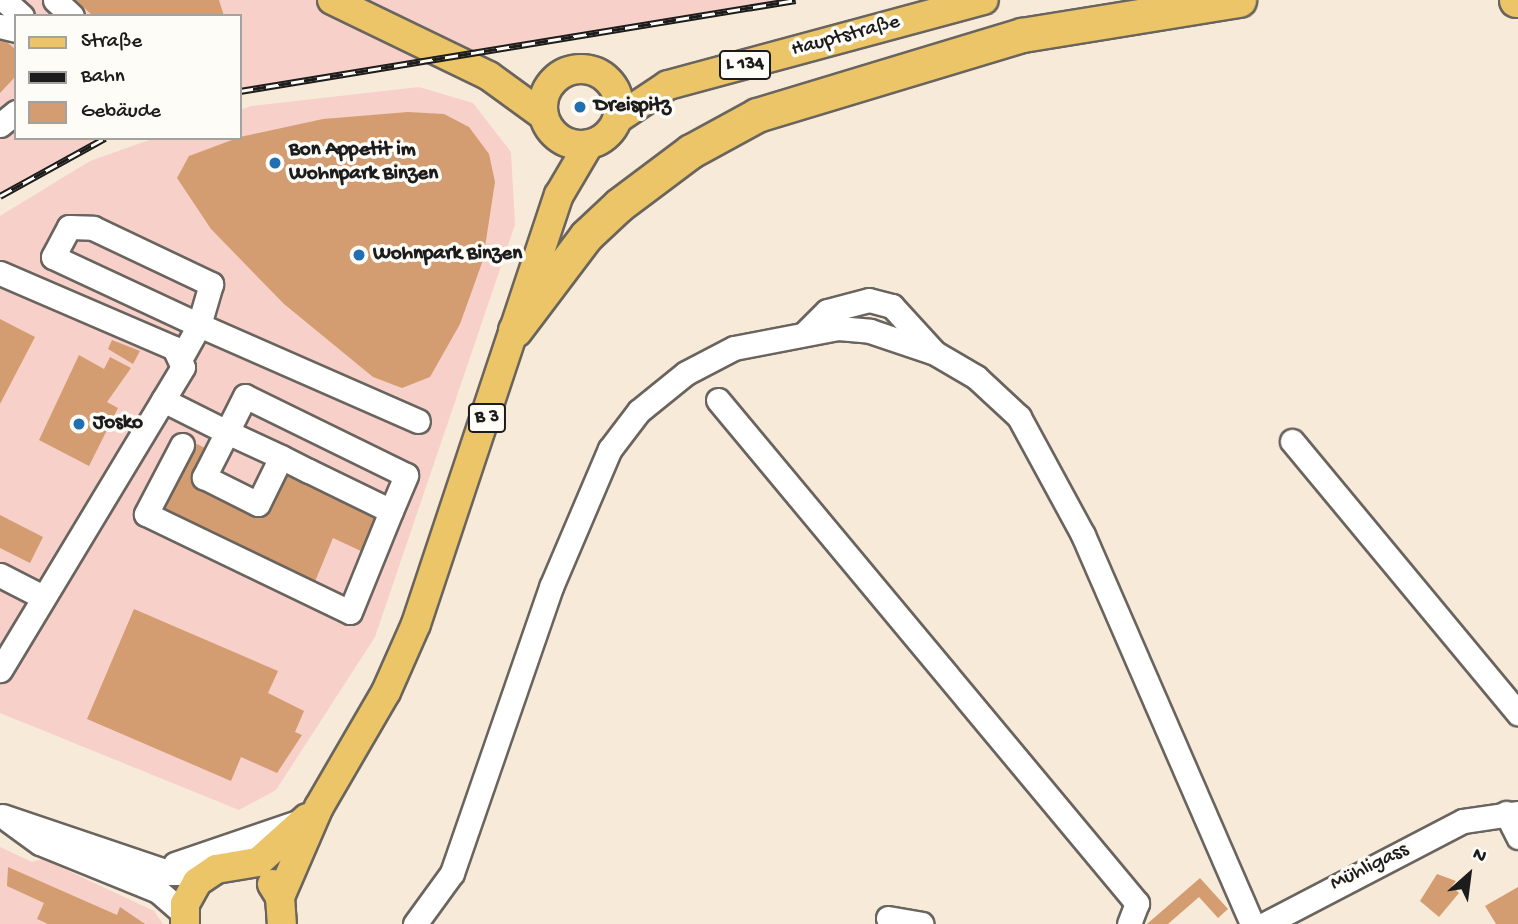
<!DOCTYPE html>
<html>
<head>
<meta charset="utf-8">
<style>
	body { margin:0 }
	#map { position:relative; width:1518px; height:924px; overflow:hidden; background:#f8ead8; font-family:"Gochi Hand",sans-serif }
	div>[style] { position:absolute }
	.built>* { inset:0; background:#f7d0c9 }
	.building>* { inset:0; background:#d49d71 }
	.roads { filter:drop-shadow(2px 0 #69645e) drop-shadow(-2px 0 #69645e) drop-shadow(0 2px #69645e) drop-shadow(0 -2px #69645e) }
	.minor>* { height:23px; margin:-11.5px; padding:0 11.5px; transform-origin:11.5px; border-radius:11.5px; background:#fff }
	.major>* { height:28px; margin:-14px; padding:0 14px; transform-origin:14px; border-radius:14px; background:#ecc569 }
	.major>.ring { margin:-14px; padding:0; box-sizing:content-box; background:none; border:28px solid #ecc569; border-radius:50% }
	.highway>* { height:33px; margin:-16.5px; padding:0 16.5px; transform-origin:16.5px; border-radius:16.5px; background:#ecc569 }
	.rail>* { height:7px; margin-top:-3.5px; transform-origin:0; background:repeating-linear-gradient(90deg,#fdfcf7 0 13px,#1c1c1c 0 26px); box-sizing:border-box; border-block:2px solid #1c1c1c }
	.dots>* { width:19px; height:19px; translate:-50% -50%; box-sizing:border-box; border:4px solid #fdfcf7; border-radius:50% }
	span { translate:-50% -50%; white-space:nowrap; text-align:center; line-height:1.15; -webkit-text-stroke:7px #fdfcf7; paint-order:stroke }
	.shield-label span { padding:2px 5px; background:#fdfcf7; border:2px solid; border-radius:5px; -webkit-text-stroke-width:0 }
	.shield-label { font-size:19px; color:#1c1c1c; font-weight:700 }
	.street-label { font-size:21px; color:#1c1c1c }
	.poi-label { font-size:21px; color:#1c1c1c; font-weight:700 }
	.left { translate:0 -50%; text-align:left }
	.legend { position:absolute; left:14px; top:14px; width:228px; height:126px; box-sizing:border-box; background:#fdfcf7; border:2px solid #a3a29f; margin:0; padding:9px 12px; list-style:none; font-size:21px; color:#1c1c1c }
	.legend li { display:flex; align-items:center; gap:14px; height:35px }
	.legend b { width:35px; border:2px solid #a3a29f }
	.north { position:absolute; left:1434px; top:840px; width:70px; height:70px; -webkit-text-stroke:5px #fdfcf7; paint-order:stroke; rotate:28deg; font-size:19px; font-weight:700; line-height:28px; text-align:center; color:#1c1c1c }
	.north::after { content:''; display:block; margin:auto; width:24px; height:32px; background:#1c1c1c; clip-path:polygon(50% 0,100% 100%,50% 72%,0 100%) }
</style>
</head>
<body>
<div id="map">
	<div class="built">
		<i style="clip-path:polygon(0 0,796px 0,240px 91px,240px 16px,16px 16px,16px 138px,105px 138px,0 196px)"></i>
		<i style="clip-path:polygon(419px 87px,473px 103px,511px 152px,515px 225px,375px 637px,276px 790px,239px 810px,0 713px,0 216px,90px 161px,155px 138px,240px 138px,240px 110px,251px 106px)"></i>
		<i style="clip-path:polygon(0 847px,32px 862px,43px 859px,154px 911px,163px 924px,0 924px)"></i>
	</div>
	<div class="building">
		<i style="clip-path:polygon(76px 0,219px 0,224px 16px,93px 16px)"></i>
		<i style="clip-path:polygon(0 36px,16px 50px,16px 76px,0 93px)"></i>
		<i style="clip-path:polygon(408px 112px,444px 114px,469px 127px,489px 154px,495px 182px,483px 260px,460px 324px,430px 377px,402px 388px,373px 377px,284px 304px,211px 229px,177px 178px,189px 156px,240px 137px,323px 119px)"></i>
		<i style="clip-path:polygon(0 319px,35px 337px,0 404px)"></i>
		<i style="clip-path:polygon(112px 340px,140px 351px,133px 364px,108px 349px)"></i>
		<i style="clip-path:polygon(79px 355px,104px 369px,110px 357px,131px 368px,107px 402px,118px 408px,89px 466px,39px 440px)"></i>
		<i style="clip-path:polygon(193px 442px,213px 452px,197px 485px,260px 516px,284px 468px,381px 515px,363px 552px,333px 538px,314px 584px,160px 509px)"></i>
		<i style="clip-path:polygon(0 515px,43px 537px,30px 563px,0 548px)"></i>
		<i style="clip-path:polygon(134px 609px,278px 671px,268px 693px,304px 711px,295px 732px,302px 735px,277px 773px,241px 757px,231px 781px,87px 719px)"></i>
		<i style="clip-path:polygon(8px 867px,117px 915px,120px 907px,145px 924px,48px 924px,37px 919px,44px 903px,7px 886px)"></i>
		<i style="clip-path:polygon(1437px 874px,1456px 881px,1452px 886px,1459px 893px,1439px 917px,1420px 901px)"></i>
		<i style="clip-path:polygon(1200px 878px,1228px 909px,1218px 918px,1199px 897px,1168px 924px,1147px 924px)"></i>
		<i style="clip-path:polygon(1518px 887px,1518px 924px,1496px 924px,1485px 906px)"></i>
	</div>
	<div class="roads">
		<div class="minor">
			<i style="left:4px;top:0;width:24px;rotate:42deg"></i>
			<i style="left:55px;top:0;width:23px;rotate:43deg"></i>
			<i style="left:0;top:26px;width:16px;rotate:14deg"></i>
			<i style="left:0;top:125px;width:21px;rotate:-39deg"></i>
			<i style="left:0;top:273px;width:189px;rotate:23.3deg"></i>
			<i style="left:174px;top:348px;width:21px;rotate:65deg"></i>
			<i style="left:183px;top:367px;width:354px;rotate:121.1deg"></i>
			<i style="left:807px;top:331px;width:28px;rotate:-45deg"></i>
			<i style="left:827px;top:311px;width:43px;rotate:-14.7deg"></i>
			<i style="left:869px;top:300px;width:24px;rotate:15deg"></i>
			<i style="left:892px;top:306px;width:62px;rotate:47.6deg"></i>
			<i style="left:182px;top:356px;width:35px;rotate:-61deg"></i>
			<i style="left:199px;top:325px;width:161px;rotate:-155deg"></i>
			<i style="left:53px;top:257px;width:34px;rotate:-62deg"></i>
			<i style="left:69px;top:227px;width:24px;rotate:2deg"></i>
			<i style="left:93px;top:228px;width:131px;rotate:25.4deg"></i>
			<i style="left:211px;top:284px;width:43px;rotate:106.3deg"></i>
			<i style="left:199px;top:325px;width:239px;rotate:23.7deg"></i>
			<i style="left:163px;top:400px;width:72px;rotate:26.6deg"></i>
			<i style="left:227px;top:432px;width:60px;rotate:24.8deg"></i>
			<i style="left:281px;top:457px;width:31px;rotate:27deg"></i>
			<i style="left:309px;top:471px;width:91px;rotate:26deg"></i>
			<i style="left:391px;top:511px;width:39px;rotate:-67deg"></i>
			<i style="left:406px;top:475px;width:179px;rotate:-153.9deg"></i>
			<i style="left:245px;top:396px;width:40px;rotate:116.6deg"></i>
			<i style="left:227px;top:432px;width:51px;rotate:117.1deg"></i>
			<i style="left:204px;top:477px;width:60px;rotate:26.6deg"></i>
			<i style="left:258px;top:504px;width:52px;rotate:-63.9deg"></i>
			<i style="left:718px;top:400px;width:655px;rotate:50.21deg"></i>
			<i style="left:1137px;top:903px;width:22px;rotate:111deg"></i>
			<i style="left:1292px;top:441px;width:354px;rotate:50.3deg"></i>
			<i style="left:182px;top:445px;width:78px;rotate:117.6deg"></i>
			<i style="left:146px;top:514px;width:226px;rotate:25.7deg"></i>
			<i style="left:350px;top:612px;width:109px;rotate:-67.9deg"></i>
			<i style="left:0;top:575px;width:46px;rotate:27.1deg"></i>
			<i style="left:1506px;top:813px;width:27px;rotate:63deg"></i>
			<i style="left:2px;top:816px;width:178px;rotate:18.6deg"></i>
			<i style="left:171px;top:873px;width:37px"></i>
			<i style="left:8px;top:820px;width:39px;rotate:36deg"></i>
			<i style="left:40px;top:843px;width:127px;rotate:22.1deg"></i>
			<i style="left:158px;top:891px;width:35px;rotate:41deg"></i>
			<i style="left:175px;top:864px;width:127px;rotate:-18.9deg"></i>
			<i style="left:888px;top:918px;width:34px;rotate:10deg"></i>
			<i style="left:415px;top:924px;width:63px;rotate:-54deg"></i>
			<i style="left:452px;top:873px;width:303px;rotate:-70.9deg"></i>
			<i style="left:551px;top:587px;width:150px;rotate:-66.9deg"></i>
			<i style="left:610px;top:449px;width:48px;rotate:-52.7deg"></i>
			<i style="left:639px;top:411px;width:60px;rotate:-39deg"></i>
			<i style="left:686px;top:373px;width:54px;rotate:-27.5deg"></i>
			<i style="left:734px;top:348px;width:106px;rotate:-10.9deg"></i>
			<i style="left:838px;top:328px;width:32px;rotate:5deg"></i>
			<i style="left:870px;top:331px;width:69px;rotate:18.7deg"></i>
			<i style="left:935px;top:353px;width:48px;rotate:30.3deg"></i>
			<i style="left:976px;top:377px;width:59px;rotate:42.9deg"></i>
			<i style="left:1019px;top:417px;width:134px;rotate:61.5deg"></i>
			<i style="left:1083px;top:535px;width:424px;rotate:66.5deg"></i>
			<i style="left:1265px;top:924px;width:223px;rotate:-27.5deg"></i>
			<i style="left:1463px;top:821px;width:56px;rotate:-8.3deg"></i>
		</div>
		<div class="major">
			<i style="left:332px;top:0;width:174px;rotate:25.8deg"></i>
			<i style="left:489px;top:76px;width:68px;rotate:36deg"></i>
			<i class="ring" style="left:543px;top:69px;width:48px;height:48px"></i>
			<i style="left:617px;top:119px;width:61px;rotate:-33.7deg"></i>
			<i style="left:668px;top:85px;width:327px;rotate:-15.1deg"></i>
			<i style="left:272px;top:884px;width:15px;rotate:58deg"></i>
			<i style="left:280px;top:897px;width:27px;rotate:86deg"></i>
			<i style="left:280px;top:897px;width:98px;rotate:-66.6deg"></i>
			<i style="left:319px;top:807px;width:133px;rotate:-59.8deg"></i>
			<i style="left:386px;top:692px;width:74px;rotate:-66.2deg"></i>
			<i style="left:416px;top:624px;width:452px;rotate:-71.6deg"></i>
			<i style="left:559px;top:195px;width:59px;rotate:-59.5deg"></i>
			<i style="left:185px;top:924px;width:20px;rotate:-90deg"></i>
			<i style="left:185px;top:904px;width:25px;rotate:-61deg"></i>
			<i style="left:197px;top:882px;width:23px;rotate:-34deg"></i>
			<i style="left:216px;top:869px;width:43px;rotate:-9.5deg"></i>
			<i style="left:258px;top:862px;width:66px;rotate:-41.9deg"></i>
		</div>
		<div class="highway">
			<i style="left:1516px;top:0;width:2px"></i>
			<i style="left:515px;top:330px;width:118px;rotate:-52.9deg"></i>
			<i style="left:586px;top:236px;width:45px;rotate:-43.2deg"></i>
			<i style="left:619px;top:205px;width:90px;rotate:-36.9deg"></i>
			<i style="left:691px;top:151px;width:75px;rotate:-28.6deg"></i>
			<i style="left:757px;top:115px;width:277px;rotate:-16.8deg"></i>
			<i style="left:1022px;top:35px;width:220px;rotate:-9.2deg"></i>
		</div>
	</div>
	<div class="rail">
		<i style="left:240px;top:91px;width:563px;rotate:-9.3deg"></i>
		<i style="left:0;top:196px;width:120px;rotate:-28.9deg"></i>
	</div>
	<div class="dots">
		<i style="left:580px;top:107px;background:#1f6fb2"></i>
		<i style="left:275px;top:163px;background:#1f6fb2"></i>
		<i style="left:359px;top:255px;background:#1f6fb2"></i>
		<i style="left:79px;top:424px;background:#1f6fb2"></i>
	</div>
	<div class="shield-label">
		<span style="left:745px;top:65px">L 134</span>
		<span style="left:487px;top:418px">B 3</span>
	</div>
	<div class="street-label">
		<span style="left:846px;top:37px;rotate:-15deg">Hauptstraße</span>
		<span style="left:1370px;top:868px;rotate:-26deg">Mühligass</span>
	</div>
	<div class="poi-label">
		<span class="left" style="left:594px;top:107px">Dreispitz</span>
		<span class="left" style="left:289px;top:163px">Bon Appetit im<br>Wohnpark Binzen</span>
		<span class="left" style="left:373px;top:255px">Wohnpark Binzen</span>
		<span class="left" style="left:93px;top:424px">Josko</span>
	</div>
	<ul class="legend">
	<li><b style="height:9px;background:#ecc569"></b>Straße</li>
	<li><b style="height:9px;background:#1c1c1c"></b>Bahn</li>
	<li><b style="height:19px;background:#d49d71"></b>Gebäude</li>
	</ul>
	<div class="north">N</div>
</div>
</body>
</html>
